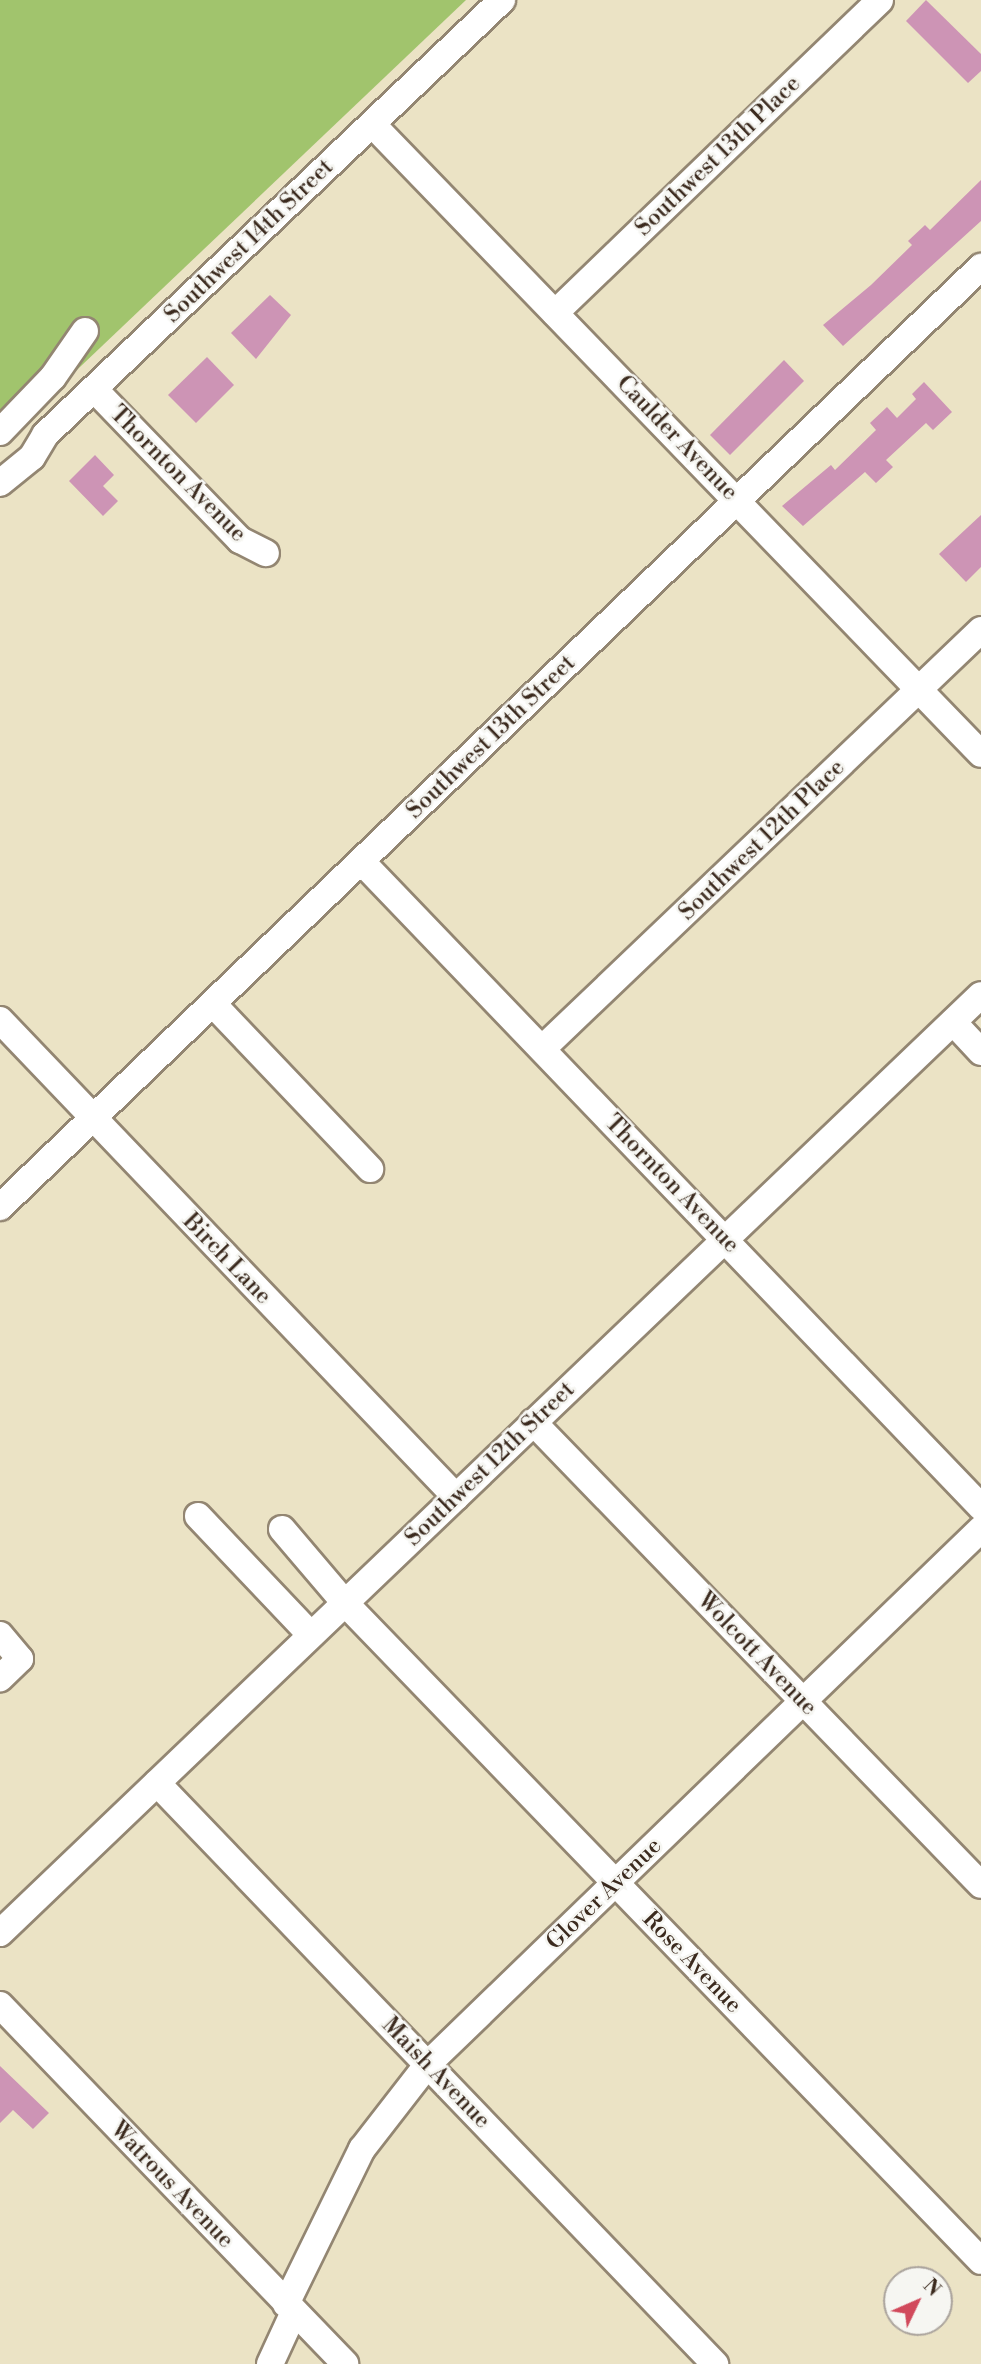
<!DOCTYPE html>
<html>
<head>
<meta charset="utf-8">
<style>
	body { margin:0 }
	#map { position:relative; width:981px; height:2364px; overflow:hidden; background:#ebe3c5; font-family:"Libre Bodoni",serif }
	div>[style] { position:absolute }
	.green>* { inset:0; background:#a1c46d }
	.building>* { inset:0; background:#cd94b5 }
	.roads { filter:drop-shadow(2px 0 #938672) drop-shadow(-2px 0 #938672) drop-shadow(0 2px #938672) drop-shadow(0 -2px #938672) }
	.minor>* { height:26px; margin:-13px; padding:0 13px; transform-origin:13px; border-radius:13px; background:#fff }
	span { translate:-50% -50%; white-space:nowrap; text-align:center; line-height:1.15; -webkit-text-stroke:5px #f6f6f2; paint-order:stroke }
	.street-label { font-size:23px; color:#3b2a1e }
	.north { position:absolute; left:883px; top:2266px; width:70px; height:70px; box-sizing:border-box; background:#f6f6f2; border:2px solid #aba49d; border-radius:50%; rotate:46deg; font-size:19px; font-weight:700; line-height:28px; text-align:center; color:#3b2a1e }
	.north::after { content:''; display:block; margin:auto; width:24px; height:32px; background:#d1495b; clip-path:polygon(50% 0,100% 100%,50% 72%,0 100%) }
</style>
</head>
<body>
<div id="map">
	<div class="green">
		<i style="clip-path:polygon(0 0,466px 0,0 443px)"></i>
	</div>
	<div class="building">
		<i style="clip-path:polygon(926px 0,981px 54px,981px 71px,968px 83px,906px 21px)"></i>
		<i style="clip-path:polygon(981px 180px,981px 221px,843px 346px,823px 325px,871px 285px,912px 245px,908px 241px,925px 225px,930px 230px)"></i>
		<i style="clip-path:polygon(270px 295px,291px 315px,256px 359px,231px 333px)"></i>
		<i style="clip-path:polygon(207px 357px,234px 385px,196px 423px,168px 395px)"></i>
		<i style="clip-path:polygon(784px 360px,804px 381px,730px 455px,710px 435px)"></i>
		<i style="clip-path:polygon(924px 382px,952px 412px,933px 430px,926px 423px,886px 460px,893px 467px,876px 483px,865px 472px,803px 526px,782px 506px,831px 465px,835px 470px,876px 430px,870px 423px,887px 407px,897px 418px,916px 399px,912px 394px)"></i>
		<i style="clip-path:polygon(95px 455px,114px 475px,103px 486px,118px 501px,103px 516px,69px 481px)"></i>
		<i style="clip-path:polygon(981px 515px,981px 567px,966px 582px,939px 554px)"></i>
		<i style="clip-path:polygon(0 2066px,49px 2113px,33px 2129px,13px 2110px,0 2123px)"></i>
	</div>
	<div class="roads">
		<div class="minor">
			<i style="left:372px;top:124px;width:876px;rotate:45.97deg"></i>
			<i style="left:555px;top:313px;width:451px;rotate:-43.9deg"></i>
			<i style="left:94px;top:389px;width:210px;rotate:46deg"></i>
			<i style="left:240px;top:540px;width:29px;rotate:27deg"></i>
			<i style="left:0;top:432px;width:76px;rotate:-46.1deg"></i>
			<i style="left:53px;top:377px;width:56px;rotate:-55.2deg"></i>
			<i style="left:0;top:483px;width:41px;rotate:-39.1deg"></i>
			<i style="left:32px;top:457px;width:26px;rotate:-59deg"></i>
			<i style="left:45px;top:435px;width:631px;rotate:-43.59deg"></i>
			<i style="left:362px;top:862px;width:894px;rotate:46.18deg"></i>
			<i style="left:213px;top:1004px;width:228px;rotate:46.4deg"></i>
			<i style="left:0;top:1020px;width:660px;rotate:46.29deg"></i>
			<i style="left:953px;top:1022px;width:41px;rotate:47deg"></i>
			<i style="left:542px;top:1049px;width:607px;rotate:-43.66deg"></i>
			<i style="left:0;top:1207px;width:1359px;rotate:-43.78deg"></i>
			<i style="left:533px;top:1422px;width:644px;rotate:45.94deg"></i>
			<i style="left:198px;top:1516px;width:164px;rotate:46.5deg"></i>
			<i style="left:282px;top:1529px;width:97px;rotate:49.6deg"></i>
			<i style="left:345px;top:1603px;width:915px;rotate:45.97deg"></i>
			<i style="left:0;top:1635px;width:31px;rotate:50deg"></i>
			<i style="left:20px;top:1659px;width:28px;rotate:136deg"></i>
			<i style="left:157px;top:1783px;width:806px;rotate:46.16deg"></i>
			<i style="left:0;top:1933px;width:1357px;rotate:-43.72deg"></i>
			<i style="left:0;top:2005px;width:498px;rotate:46.1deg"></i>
			<i style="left:286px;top:2304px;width:173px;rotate:-63.9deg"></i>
			<i style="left:362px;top:2149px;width:108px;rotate:-52.2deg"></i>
			<i style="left:428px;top:2064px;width:769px;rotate:-44.05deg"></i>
			<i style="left:270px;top:2364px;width:57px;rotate:-65.2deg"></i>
		</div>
	</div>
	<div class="street-label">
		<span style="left:718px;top:156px;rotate:-44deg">Southwest 13th Place</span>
		<span style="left:249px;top:241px;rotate:-44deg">Southwest 14th Street</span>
		<span style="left:677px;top:438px;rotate:46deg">Caulder Avenue</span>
		<span style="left:178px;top:474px;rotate:45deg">Thornton Avenue</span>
		<span style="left:491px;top:737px;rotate:-44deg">Southwest 13th Street</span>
		<span style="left:762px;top:840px;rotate:-44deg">Southwest 12th Place</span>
		<span style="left:672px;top:1184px;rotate:46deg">Thornton Avenue</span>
		<span style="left:227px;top:1259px;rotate:46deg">Birch Lane</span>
		<span style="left:490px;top:1464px;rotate:-44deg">Southwest 12th Street</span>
		<span style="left:757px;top:1654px;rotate:46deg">Wolcott Avenue</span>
		<span style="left:604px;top:1894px;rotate:-44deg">Glover Avenue</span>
		<span style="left:692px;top:1962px;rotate:46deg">Rose Avenue</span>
		<span style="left:436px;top:2073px;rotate:46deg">Maish Avenue</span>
		<span style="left:172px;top:2185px;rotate:46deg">Watrous Avenue</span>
	</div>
	<div class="north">N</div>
</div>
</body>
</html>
